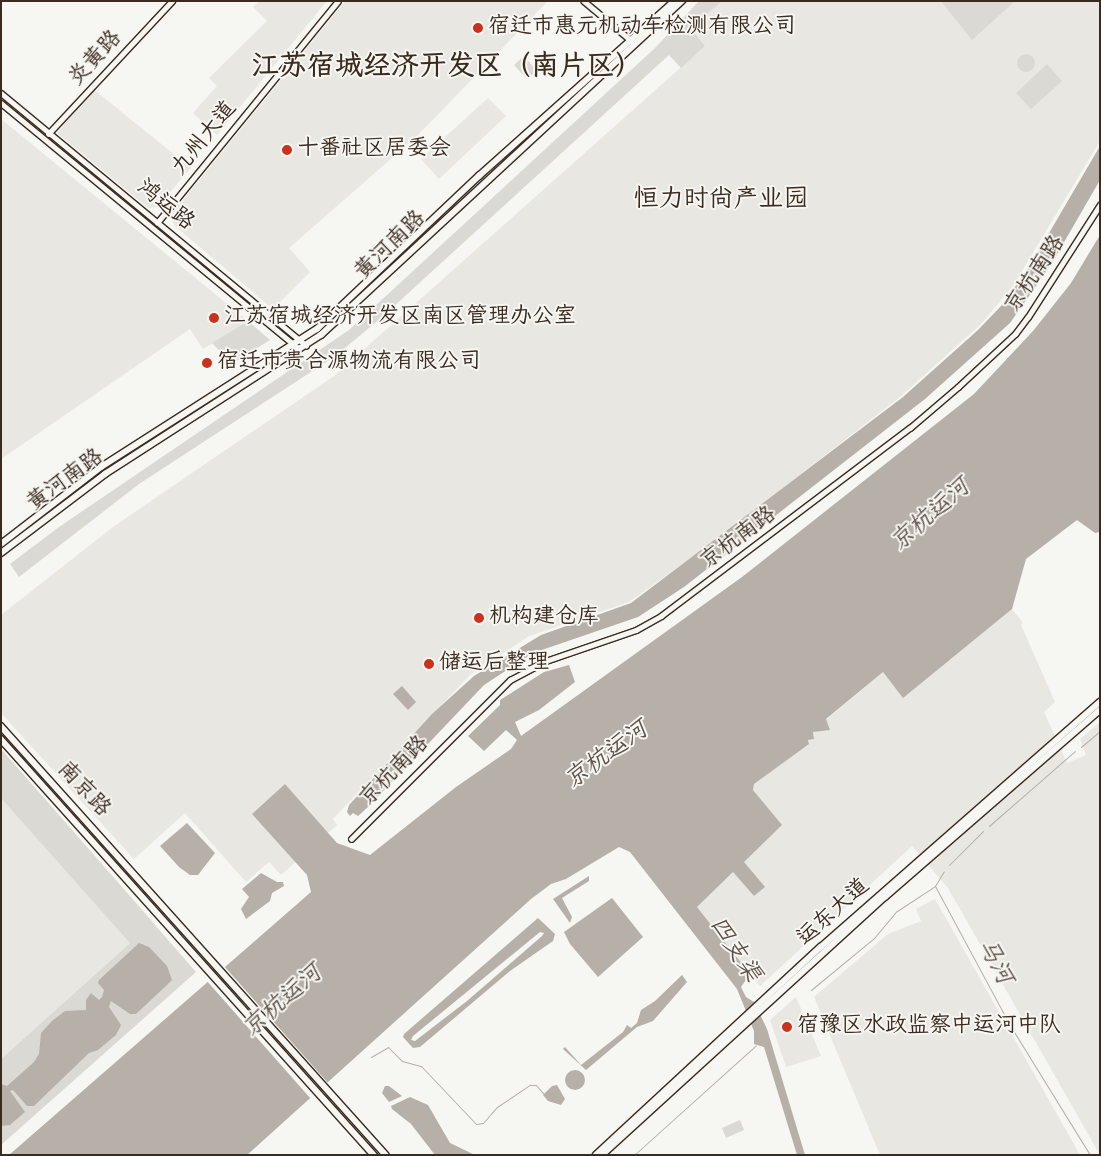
<!DOCTYPE html>
<html>
<head>
<meta charset="utf-8">
<style>
	body { margin:0 }
	#map { position:relative; width:1101px; height:1156px; overflow:hidden; background:#f6f6f2; font-family:"Indie Flower","LXGW WenKai TC",sans-serif }
	div>[style] { position:absolute }
	.built>* { inset:0; background:#e8e7e2 }
	.green>* { inset:0; background:#dad9d3 }
	.round { border-radius:50% }
	.water>* { inset:0; background:#b6b0a9 }
	.pier>* { inset:0; background:#f6f6f2 }
	.stream>* { height:1px; margin:-0.5px; padding:0 0.5px; transform-origin:0.5px; border-radius:0.5px; background:#b6b0a9 }
	.roads { filter:drop-shadow(1px 0 #3b2a1e) drop-shadow(-1px 0 #3b2a1e) drop-shadow(0 1px #3b2a1e) drop-shadow(0 -1px #3b2a1e) }
	.minor>* { height:4.5px; margin:-2.25px; padding:0 2.25px; transform-origin:2.25px; border-radius:2.25px; background:#f6f6f2 }
	.major>* { height:5.5px; margin:-2.75px; padding:0 2.75px; transform-origin:2.75px; border-radius:2.75px; background:#f6f6f2 }
	.dots>* { width:14px; height:14px; translate:-50% -50%; box-sizing:border-box; border:2px solid #f6f6f2; border-radius:50% }
	span { translate:-50% -50%; white-space:nowrap; text-align:center; line-height:1.15; -webkit-text-stroke:4px #f6f6f2; paint-order:stroke }
	.poi-label { font-size:22px; color:#3b2a1e }
	.left { translate:0 -50%; text-align:left }
	.street-label { font-size:22px; color:#3b2a1e }
	.water-label { font-size:24px; color:#605248; font-style:italic }
	.quarter-label { font-size:25px; color:#3b2a1e }
	.district-label { font-size:28px; color:#3b2a1e; font-weight:700 }
	.frame { position:absolute; inset:0; border:2px solid #3b2a1e; pointer-events:none }
</style>
</head>
<body>
<div id="map">
	<div class="built">
		<i style="clip-path:polygon(259px 1px,327px 1px,217px 135px,193px 113px,217px 86px,209px 78px,267px 21px,253px 7px)"></i>
		<i style="clip-path:polygon(345px 1px,548px 1px,417px 136px,289px 248px,310px 272px,273px 309px,175px 226px,170px 216px)"></i>
		<i style="clip-path:polygon(722px 1px,1100px 1px,1100px 141px,1013px 286px,981px 324px,900px 397px,709px 545px,629px 602px,529px 636px,471px 674px,333px 819px,337px 825px,281px 875px,269px 862px,246px 882px,185px 813px,134px 859px,1px 713px,1px 615px,113px 527px,334px 376px,705px 46px,690px 30px)"></i>
		<i style="clip-path:polygon(93px 89px,191px 168px,157px 207px,148px 208px,57px 133px)"></i>
		<i style="clip-path:polygon(488px 98px,506px 116px,439px 179px,421px 159px)"></i>
		<i style="clip-path:polygon(1px 119px,248px 321px,203px 349px,190px 329px,1px 459px)"></i>
		<i style="clip-path:polygon(1012px 609px,1023px 623px,1021px 625px,1055px 702px,1044px 712px,1067px 763px,1086px 755px,1080px 739px,1100px 722px,1100px 1155px,948px 888px,912px 846px,760px 986px,697px 907px,733px 872px,754px 896px,743px 862px,782px 825px,753px 790px,754px 784px,809px 743px,808px 740px,814px 739px,813px 731px,883px 672px,903px 697px)"></i>
		<i style="clip-path:polygon(1px 749px,153px 922px,1px 1059px)"></i>
		<i style="clip-path:polygon(935px 899px,1080px 1155px,880px 1155px,814px 997px,888px 934px,921px 921px,916px 909px)"></i>
		<i style="clip-path:polygon(796px 997px,821px 1056px,786px 1067px,770px 1020px)"></i>
	</div>
	<div class="green">
		<i style="clip-path:polygon(699px 1px,722px 1px,691px 29px,705px 46px,681px 68px,669px 55px,381px 318px,334px 357px,139px 484px,19px 577px,10px 564px,59px 527px,349px 330px,655px 48px)"></i>
		<i style="clip-path:polygon(941px 1px,1015px 1px,972px 40px)"></i>
		<i class="round" style="left:1017px;top:54px;width:18px;height:18px"></i>
		<i style="clip-path:polygon(524px 56px,537px 71px,527px 79px,514px 65px)"></i>
		<i style="clip-path:polygon(1047px 64px,1062px 81px,1031px 109px,1016px 93px)"></i>
		<i style="clip-path:polygon(248px 321px,270px 340px,232px 364px,212px 343px)"></i>
		<i style="clip-path:polygon(1px 749px,196px 972px,1px 1145px,1px 1059px,130px 943px,1px 798px)"></i>
		<i style="clip-path:polygon(740px 1120px,744px 1130px,726px 1138px,722px 1128px)"></i>
	</div>
	<div class="water">
		<i style="clip-path:polygon(1100px 146px,1100px 180px,1052px 263px,1010px 323px,925px 399px,684px 587px,638px 617px,533px 653px,484px 685px,368px 807px,358px 816px,353px 813px,350px 816px,347px 812px,349px 805px,432px 714px,474px 676px,541px 635px,631px 603px,903px 397px,978px 330px,1002px 305px,1031px 264px)"></i>
		<i style="clip-path:polygon(1100px 235px,1100px 532px,1095px 533px,1077px 520px,1026px 559px,1012px 609px,903px 698px,883px 672px,826px 719px,830px 730px,813px 732px,814px 739px,808px 740px,809px 744px,754px 784px,753px 790px,782px 825px,744px 862px,765px 887px,754px 896px,733px 872px,697px 907px,750px 974px,741px 987px,746px 997px,754px 1002px,767px 1029px,805px 1155px,797px 1155px,764px 1047px,754px 1044px,754px 1031px,737px 989px,630px 852px,619px 847px,566px 879px,551px 884px,531px 899px,247px 1155px,9px 1155px,311px 892px,307px 875px,252px 814px,285px 784px,337px 843px,370px 855px,456px 787px,511px 749px,517px 740px,506px 730px,484px 751px,468px 736px,500px 705px,500px 700px,544px 672px,569px 665px,575px 682px,539px 710px,515px 722px,521px 736px,742px 577px,974px 394px,1033px 331px,1071px 283px)"></i>
		<i style="clip-path:polygon(402px 686px,416px 702px,408px 710px,393px 694px)"></i>
		<i style="clip-path:polygon(187px 823px,215px 853px,198px 875px,190px 875px,179px 867px,160px 846px)"></i>
		<i style="clip-path:polygon(261px 873px,277px 882px,283px 882px,284px 886px,272px 893px,270px 901px,246px 919px,241px 909px,249px 897px,242px 889px)"></i>
		<i style="clip-path:polygon(589px 876px,589px 881px,562px 898px,572px 917px,570px 923px,553px 899px)"></i>
		<i style="clip-path:polygon(612px 898px,643px 937px,598px 977px,570px 944px,564px 932px)"></i>
		<i style="clip-path:polygon(evenodd,538px 918px,555px 934px,553px 941px,510px 971px,420px 1047px,413px 1048px,403px 1037px,404px 1034px,538px 918px,540px 932px,544px 933px,542px 936px,467px 1001px,415px 1041px,411px 1040px,413px 1036px,540px 932px)"></i>
		<i style="clip-path:polygon(139px 943px,149px 947px,167px 966px,172px 980px,168px 984px,136px 1014px,130px 1014px,111px 1001px,109px 1007px,121px 1025px,116px 1035px,98px 1050px,89px 1053px,34px 1106px,27px 1106px,13px 1090px,10px 1091px,25px 1112px,10px 1125px,1px 1126px,1px 1084px,7px 1086px,34px 1062px,39px 1054px,41px 1033px,52px 1021px,65px 1011px,86px 1010px,86px 1000px,91px 993px,99px 1000px,102px 997px,104px 990px,98px 983px,99px 980px)"></i>
		<i style="clip-path:polygon(682px 975px,687px 982px,653px 1021px,637px 1027px,586px 1070px,563px 1049px,565px 1047px,581px 1065px,623px 1032px,627px 1025px,631px 1028px,637px 1023px,641px 1010px,655px 1001px)"></i>
		<i class="round" style="left:565px;top:1070px;width:20px;height:20px"></i>
		<i style="clip-path:polygon(557px 1085px,565px 1099px,561px 1105px,548px 1101px,543px 1095px,552px 1086px)"></i>
		<i style="clip-path:polygon(385px 1086px,389px 1086px,402px 1096px,389px 1102px,382px 1093px)"></i>
		<i style="clip-path:polygon(410px 1097px,428px 1105px,450px 1143px,475px 1155px,435px 1155px,411px 1124px,392px 1109px,391px 1106px)"></i>
	</div>
	<div class="pier">
		<i style="clip-path:polygon(223px 965px,328px 1083px,311px 1099px,206px 980px)"></i>
	</div>
	<div class="stream">
		<i style="left:1081px;top:747px;width:25px;rotate:-40deg"></i>
		<i style="left:989px;top:826px;width:114px;rotate:-41.1deg"></i>
		<i style="left:949px;top:865px;width:48px;rotate:-45deg"></i>
		<i style="left:935px;top:886px;width:160px;rotate:61.7deg"></i>
		<i style="left:1011px;top:1027px;width:150px;rotate:58.3deg"></i>
		<i style="left:811px;top:990px;width:82px;rotate:-39.5deg"></i>
		<i style="left:874px;top:938px;width:35px;rotate:-50deg"></i>
		<i style="left:897px;top:911px;width:45px;rotate:-33.3deg"></i>
		<i style="left:935px;top:886px;width:17px;rotate:-59deg"></i>
		<i style="left:371px;top:1057px;width:20px;rotate:-30deg"></i>
		<i style="left:388px;top:1047px;width:20px;rotate:45deg"></i>
		<i style="left:402px;top:1061px;width:20px;rotate:15deg"></i>
		<i style="left:421px;top:1066px;width:80px;rotate:46.5deg"></i>
		<i style="left:476px;top:1124px;width:7px;rotate:-8deg"></i>
		<i style="left:483px;top:1123px;width:21px;rotate:-49deg"></i>
		<i style="left:497px;top:1107px;width:40px;rotate:-34deg"></i>
		<i style="left:530px;top:1085px;width:6px"></i>
		<i style="left:536px;top:1085px;width:11px;rotate:49deg"></i>
		<i style="left:634px;top:1155px;width:164px;rotate:-42deg"></i>
	</div>
	<div class="roads">
		<div class="minor">
			<i style="left:584px;top:1px;width:64px;rotate:39.9deg"></i>
			<i style="left:1px;top:93px;width:396px;rotate:39.6deg"></i>
			<i style="left:1px;top:103px;width:386px;rotate:39.5deg"></i>
			<i style="left:48px;top:134px;width:182px;rotate:-47deg"></i>
			<i style="left:157px;top:223px;width:286px;rotate:-50.8deg"></i>
			<i style="left:351px;top:839px;width:225px;rotate:-45deg"></i>
			<i style="left:510px;top:680px;width:41px;rotate:-27.8deg"></i>
			<i style="left:546px;top:661px;width:95px;rotate:-19deg"></i>
			<i style="left:636px;top:630px;width:29px;rotate:-29deg"></i>
			<i style="left:661px;top:616px;width:312px;rotate:-37.1deg"></i>
			<i style="left:910px;top:428px;width:63px;rotate:-40.5deg"></i>
			<i style="left:958px;top:387px;width:78px;rotate:-42.9deg"></i>
			<i style="left:1015px;top:334px;width:21px;rotate:-53deg"></i>
			<i style="left:1028px;top:317px;width:133px;rotate:-57.3deg"></i>
		</div>
		<div class="major">
			<i style="left:1px;top:544px;width:126px;rotate:-37.6deg"></i>
			<i style="left:101px;top:467px;width:256px;rotate:-32.6deg"></i>
			<i style="left:317px;top:329px;width:223px;rotate:-43.4deg"></i>
			<i style="left:479px;top:176px;width:263px;rotate:-41.8deg"></i>
			<i style="left:1px;top:553px;width:131px;rotate:-37.2deg"></i>
			<i style="left:105px;top:474px;width:257px;rotate:-32.8deg"></i>
			<i style="left:321px;top:335px;width:492px;rotate:-42.8deg"></i>
			<i style="left:1px;top:726px;width:576px;rotate:48.09deg"></i>
			<i style="left:1px;top:739px;width:559px;rotate:48.12deg"></i>
			<i style="left:596px;top:1155px;width:306px;rotate:-42.8deg"></i>
			<i style="left:821px;top:947px;width:371px;rotate:-41.3deg"></i>
			<i style="left:602px;top:1155px;width:383px;rotate:-42.4deg"></i>
			<i style="left:885px;top:897px;width:285px;rotate:-41deg"></i>
		</div>
	</div>
	<div class="dots">
		<i style="left:478px;top:28px;background:#c8321e"></i>
		<i style="left:287px;top:150px;background:#c8321e"></i>
		<i style="left:214px;top:318px;background:#c8321e"></i>
		<i style="left:207px;top:363px;background:#c8321e"></i>
		<i style="left:479px;top:618px;background:#c8321e"></i>
		<i style="left:429px;top:664px;background:#c8321e"></i>
		<i style="left:787px;top:1027px;background:#c8321e"></i>
	</div>
	<div class="poi-label">
		<span class="left" style="left:488px;top:28px">宿迁市惠元机动车检测有限公司</span>
		<span class="left" style="left:297px;top:150px">十番社区居委会</span>
		<span class="left" style="left:224px;top:318px">江苏宿城经济开发区南区管理办公室</span>
		<span class="left" style="left:217px;top:363px">宿迁市贵合源物流有限公司</span>
		<span class="left" style="left:489px;top:618px">机构建仓库</span>
		<span class="left" style="left:439px;top:664px">储运后整理</span>
		<span class="left" style="left:797px;top:1027px">宿豫区水政监察中运河中队</span>
	</div>
	<div class="street-label">
		<span style="left:96px;top:59px;rotate:-47deg">炎黄路</span>
		<span style="left:205px;top:139px;rotate:-51deg">九州大道</span>
		<span style="left:165px;top:206px;rotate:39deg">鸿运路</span>
		<span style="left:391px;top:246px;rotate:-44deg">黄河南路</span>
		<span style="left:1036px;top:275px;rotate:-56deg">京杭南路</span>
		<span style="left:66px;top:481px;rotate:-36deg">黄河南路</span>
		<span style="left:739px;top:539px;rotate:-37deg">京杭南路</span>
		<span style="left:395px;top:772px;rotate:-46deg">京杭南路</span>
		<span style="left:83px;top:790px;rotate:47deg">南京路</span>
		<span style="left:834px;top:913px;rotate:-42deg">运东大道</span>
	</div>
	<div class="water-label">
		<span style="left:931px;top:516px;rotate:-41deg">京杭运河</span>
		<span style="left:607px;top:756px;rotate:-36deg">京杭运河</span>
		<span style="left:734px;top:950px;rotate:57deg">四支渠</span>
		<span style="left:994px;top:962px;rotate:62deg">马河</span>
		<span style="left:283px;top:1002px;rotate:-41deg">京杭运河</span>
	</div>
	<div class="quarter-label">
		<span style="left:721px;top:200px">恒力时尚产业园</span>
	</div>
	<div class="district-label">
		<span style="left:447px;top:68px">江苏宿城经济开发区（南片区）</span>
	</div>
	<div class="frame"></div>
</div>
</body>
</html>
